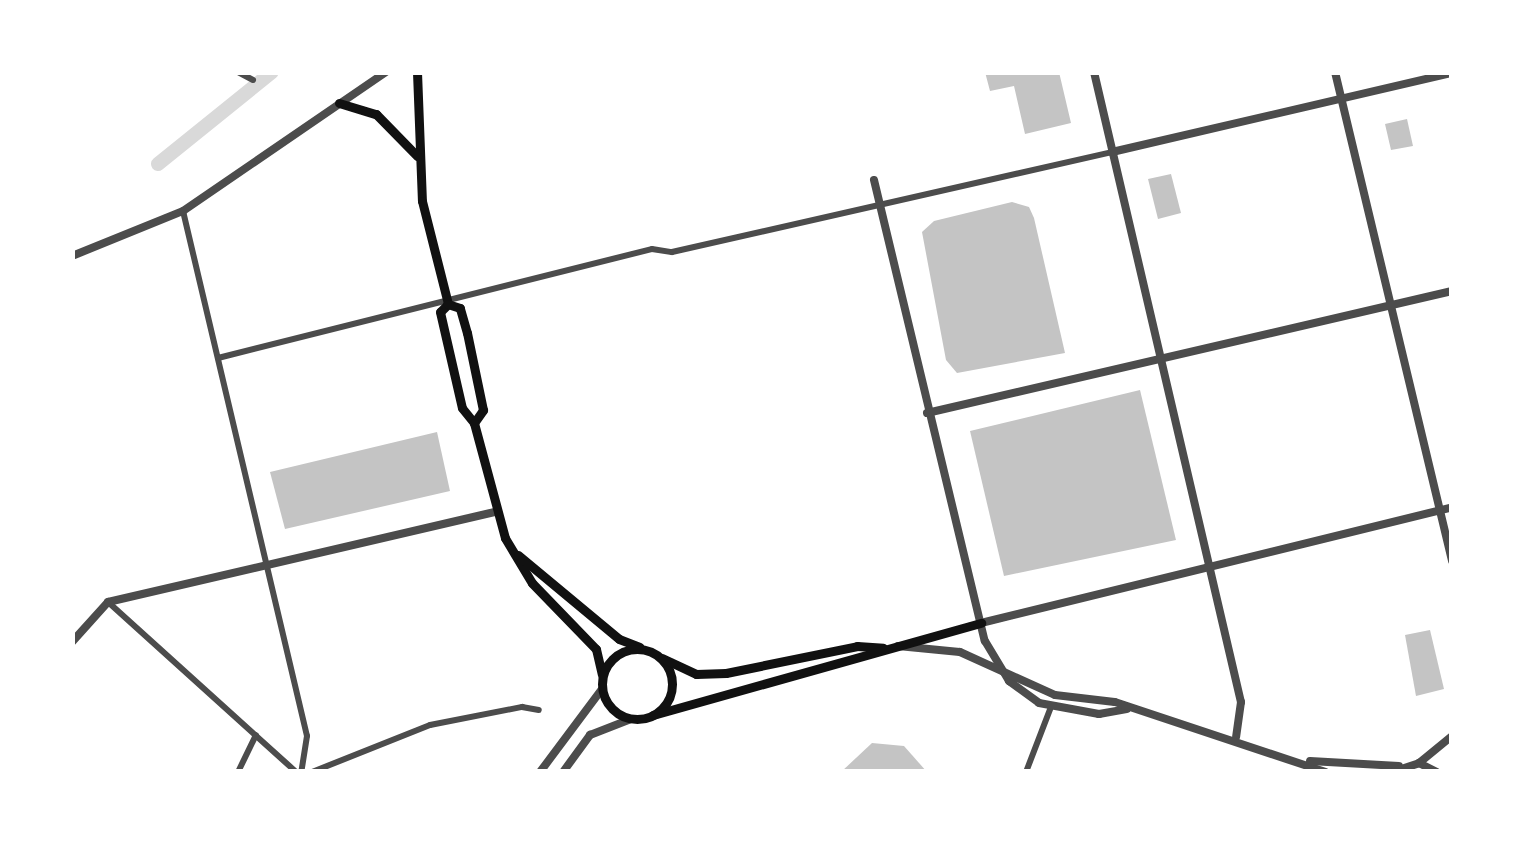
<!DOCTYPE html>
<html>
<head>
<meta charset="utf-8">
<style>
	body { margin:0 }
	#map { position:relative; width:1524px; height:844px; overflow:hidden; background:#fff; font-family:"Asap Condensed",sans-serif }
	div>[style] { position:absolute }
	.canal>* { height:14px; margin:-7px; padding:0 7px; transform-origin:7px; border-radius:7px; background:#d9d9d9 }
	.building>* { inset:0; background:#c4c4c4 }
	.minor>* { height:6px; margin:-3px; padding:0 3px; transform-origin:3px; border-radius:3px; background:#4c4c4c }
	.tertiary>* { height:8px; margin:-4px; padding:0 4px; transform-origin:4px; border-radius:4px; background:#4c4c4c }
	.secondary>* { height:9px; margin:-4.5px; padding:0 4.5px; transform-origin:4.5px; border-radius:4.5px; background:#111 }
	.secondary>.ring { margin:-4.5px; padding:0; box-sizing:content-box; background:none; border:9px solid #111; border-radius:50% }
	span { translate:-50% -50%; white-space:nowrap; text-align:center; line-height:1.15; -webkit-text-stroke:10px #fff; paint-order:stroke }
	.frame { position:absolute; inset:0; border:75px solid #fff; pointer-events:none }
</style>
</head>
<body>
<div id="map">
	<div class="canal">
		<i style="left:158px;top:164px;width:146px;rotate:-38.9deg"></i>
	</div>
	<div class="building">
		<i style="clip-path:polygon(985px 72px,1059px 72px,1071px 123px,1025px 134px,1014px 86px,990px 91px)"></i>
		<i style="clip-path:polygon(1407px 119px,1413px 146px,1391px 150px,1385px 124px)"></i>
		<i style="clip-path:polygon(1171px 174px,1181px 213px,1158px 219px,1148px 179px)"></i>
		<i style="clip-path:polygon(1012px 202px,1029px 207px,1034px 218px,1065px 353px,957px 373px,946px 360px,922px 232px,934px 221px)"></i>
		<i style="clip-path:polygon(1140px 390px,1176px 540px,1004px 576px,970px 431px)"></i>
		<i style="clip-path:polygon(437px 432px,450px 491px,285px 529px,270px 472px)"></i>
		<i style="clip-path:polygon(1430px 630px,1444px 689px,1416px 696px,1405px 635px)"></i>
		<i style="clip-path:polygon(872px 743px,904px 746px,927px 772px,841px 772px)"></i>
	</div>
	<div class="minor">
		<i style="left:238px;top:72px;width:17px;rotate:28deg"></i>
		<i style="left:183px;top:211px;width:539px;rotate:76.71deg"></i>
		<i style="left:307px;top:736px;width:36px;rotate:99deg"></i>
		<i style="left:218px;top:358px;width:447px;rotate:-14.1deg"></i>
		<i style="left:652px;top:249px;width:20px;rotate:9deg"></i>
		<i style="left:672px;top:252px;width:451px;rotate:-12.8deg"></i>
		<i style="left:108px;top:602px;width:253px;rotate:42.1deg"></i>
		<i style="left:238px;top:772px;width:41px;rotate:-64.1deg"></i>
		<i style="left:312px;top:772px;width:127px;rotate:-21.7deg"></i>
		<i style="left:430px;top:725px;width:94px;rotate:-11.1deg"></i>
		<i style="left:522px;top:707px;width:17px;rotate:10deg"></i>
		<i style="left:1026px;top:772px;width:70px;rotate:-69deg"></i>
	</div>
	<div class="tertiary">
		<i style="left:1094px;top:72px;width:647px;rotate:76.87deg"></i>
		<i style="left:1241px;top:702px;width:35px;rotate:98deg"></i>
		<i style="left:1335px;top:72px;width:503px;rotate:76.54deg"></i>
		<i style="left:1112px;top:152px;width:349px;rotate:-13.1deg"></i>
		<i style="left:874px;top:180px;width:474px;rotate:76.5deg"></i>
		<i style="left:985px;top:641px;width:47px;rotate:59deg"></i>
		<i style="left:1009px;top:681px;width:37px;rotate:36deg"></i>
		<i style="left:1039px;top:703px;width:61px;rotate:10.4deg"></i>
		<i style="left:1099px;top:714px;width:28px;rotate:-10deg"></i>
		<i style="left:72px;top:256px;width:120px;rotate:-22.1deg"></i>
		<i style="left:183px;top:211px;width:246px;rotate:-34.4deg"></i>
		<i style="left:927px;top:413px;width:539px;rotate:-13.08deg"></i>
		<i style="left:981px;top:623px;width:485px;rotate:-13.8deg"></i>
		<i style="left:72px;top:642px;width:54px;rotate:-48deg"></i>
		<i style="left:108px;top:602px;width:397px;rotate:-13.1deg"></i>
		<i style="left:898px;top:646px;width:62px;rotate:5.5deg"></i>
		<i style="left:960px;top:652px;width:104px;rotate:24.4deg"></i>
		<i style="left:1055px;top:695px;width:60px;rotate:6.7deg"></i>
		<i style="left:1115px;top:702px;width:222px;rotate:18.4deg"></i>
		<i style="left:1310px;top:761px;width:89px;rotate:3.2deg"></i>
		<i style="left:1419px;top:763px;width:43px;rotate:-39.3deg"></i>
		<i style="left:540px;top:772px;width:104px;rotate:-53.2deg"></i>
		<i style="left:563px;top:772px;width:46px;rotate:-53.9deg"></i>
		<i style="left:590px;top:735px;width:44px;rotate:-21.3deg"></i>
		<i style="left:1392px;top:772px;width:28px;rotate:-18deg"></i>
		<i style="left:1419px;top:763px;width:20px;rotate:27deg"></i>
	</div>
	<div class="secondary">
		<i style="left:417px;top:72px;width:129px;rotate:87.8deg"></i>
		<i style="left:422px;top:201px;width:106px;rotate:75.8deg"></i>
		<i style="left:448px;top:304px;width:11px;rotate:135deg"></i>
		<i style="left:440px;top:312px;width:98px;rotate:77.1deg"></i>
		<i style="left:462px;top:408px;width:19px;rotate:51deg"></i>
		<i style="left:474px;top:423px;width:16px;rotate:-55deg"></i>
		<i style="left:483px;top:410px;width:79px;rotate:-101.7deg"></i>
		<i style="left:467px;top:333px;width:26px;rotate:-106deg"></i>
		<i style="left:460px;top:308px;width:13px;rotate:-162deg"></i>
		<i style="left:339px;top:103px;width:39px;rotate:17deg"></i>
		<i style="left:376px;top:114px;width:59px;rotate:45.7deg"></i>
		<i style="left:474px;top:423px;width:119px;rotate:74.9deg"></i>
		<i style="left:505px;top:538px;width:52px;rotate:59deg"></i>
		<i style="left:532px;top:583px;width:92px;rotate:45.9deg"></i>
		<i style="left:596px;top:649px;width:26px;rotate:77deg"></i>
		<i style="left:518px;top:555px;width:131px;rotate:39.7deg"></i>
		<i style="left:619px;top:639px;width:22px;rotate:21deg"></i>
		<i class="ring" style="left:602px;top:649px;width:61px;height:61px"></i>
		<i style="left:662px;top:658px;width:38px;rotate:25deg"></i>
		<i style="left:696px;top:674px;width:30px;rotate:-2deg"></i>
		<i style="left:726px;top:673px;width:134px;rotate:-11.6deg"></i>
		<i style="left:857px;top:646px;width:26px;rotate:4deg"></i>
		<i style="left:653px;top:715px;width:341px;rotate:-15.7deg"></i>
	</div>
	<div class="frame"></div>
</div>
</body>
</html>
